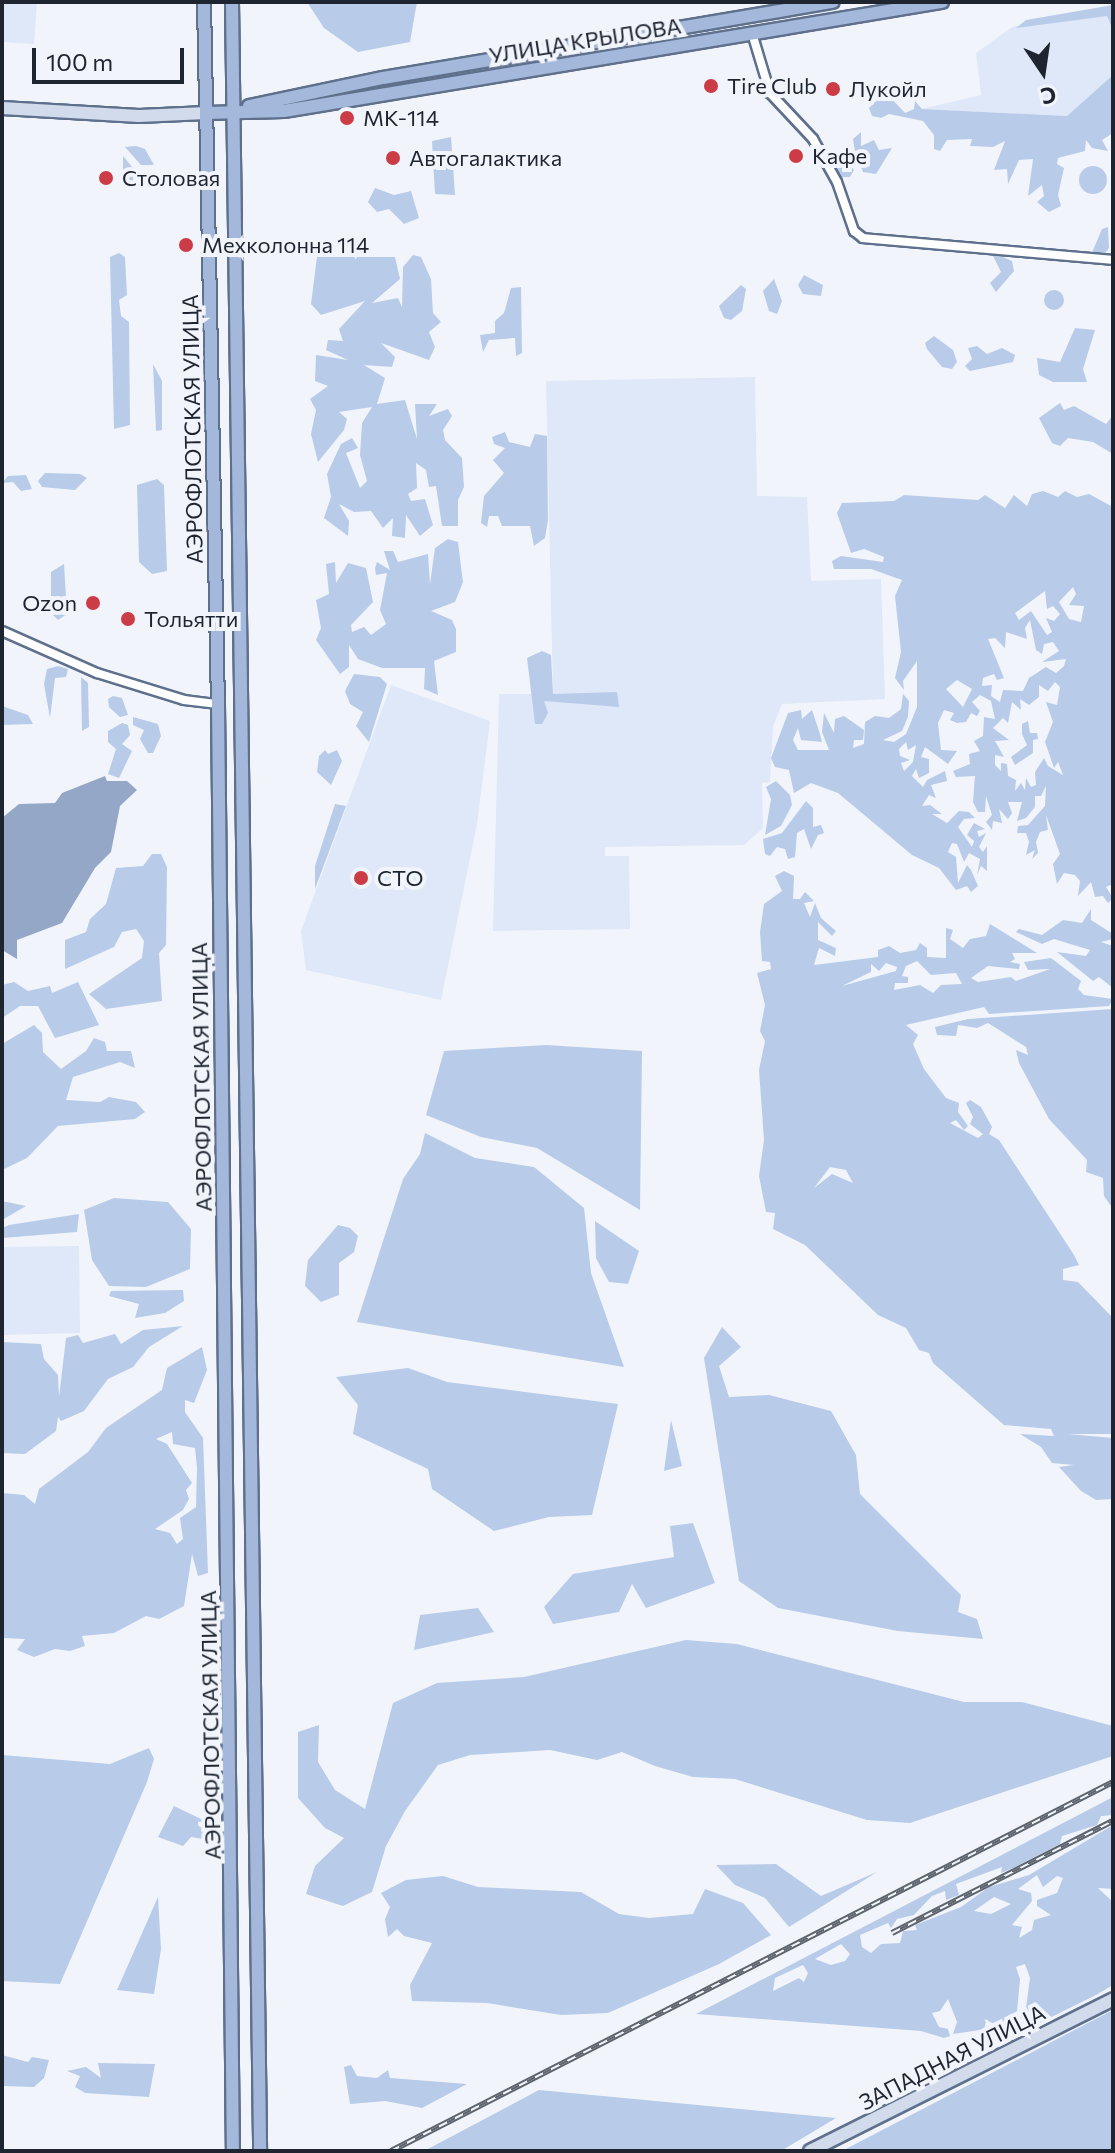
<!DOCTYPE html>
<html>
<head>
<meta charset="utf-8">
<style>
	body { margin:0 }
	#map { position:relative; width:1115px; height:2153px; overflow:hidden; background:#f1f5fb; font-family:Commissioner,sans-serif }
	div>[style] { position:absolute }
	.built>* { inset:0; background:#dfe8f8 }
	.green>* { inset:0; background:#b8cbe9 }
	.round { border-radius:50% }
	.water>* { inset:0; background:#94a7c6 }
	.roads { filter:drop-shadow(2px 0 #5f708c) drop-shadow(-2px 0 #5f708c) drop-shadow(0 2px #5f708c) drop-shadow(0 -2px #5f708c) }
	.street>* { height:8px; margin:-4px; padding:0 4px; transform-origin:4px; border-radius:4px; background:#fff }
	.secondary>* { height:12px; margin:-6px; padding:0 6px; transform-origin:6px; border-radius:6px; background:#d1dbec }
	.primary>* { height:12px; margin:-6px; padding:0 6px; transform-origin:6px; border-radius:6px; background:#a3b8da }
	.rail>* { height:6px; margin-top:-3px; transform-origin:0; background:repeating-linear-gradient(90deg,#f1f5fb 0 9px,#5e646e 0 18px); box-sizing:border-box; border-block:2px solid #5e646e }
	.dots>* { width:22px; height:22px; translate:-50% -50%; box-sizing:border-box; border:4px solid #f1f5fb; border-radius:50% }
	span { translate:-50% -50%; white-space:nowrap; text-align:center; line-height:1.15; -webkit-text-stroke:8px #f1f5fb; paint-order:stroke }
	.street-label { font-size:22px; color:#1e2531 }
	.poi-label { font-size:22px; color:#1e2531 }
	.left { translate:0 -50%; text-align:left }
	.right { translate:-100% -50%; text-align:right }
	.frame { position:absolute; inset:0; border:4px solid #1e2531; pointer-events:none }
	.north { position:absolute; left:1003px; top:32px; width:80px; height:80px; -webkit-text-stroke:6px #f1f5fb; paint-order:stroke; rotate:167deg; font-size:22px; font-weight:700; line-height:32px; text-align:center; color:#1e2531 }
	.north::after { content:''; display:block; margin:auto; width:28px; height:36px; background:#1e2531; clip-path:polygon(50% 0,100% 100%,50% 72%,0 100%) }
	.scale { position:absolute; left:32px; top:48px; width:152px; height:36px; box-sizing:border-box; border:4px solid #1e2531; border-top:0; padding-left:10px; font-size:24px; line-height:28px; white-space:nowrap; color:#1e2531; -webkit-text-stroke:6px #f1f5fb; paint-order:stroke }
</style>
</head>
<body>
<div id="map">
	<div class="built">
		<i style="clip-path:polygon(2px 2px,37px 2px,34px 44px,2px 42px)"></i>
		<i style="clip-path:polygon(1113px 7px,1113px 80px,1067px 116px,921px 109px,981px 95px,976px 53px,1012px 27px)"></i>
		<i style="clip-path:polygon(755px 377px,757px 496px,807px 497px,811px 581px,881px 579px,885px 699px,782px 704px,773px 726px,770px 782px,762px 783px,763px 828px,744px 845px,605px 847px,605px 856px,629px 856px,630px 929px,493px 931px,499px 694px,553px 694px,546px 381px)"></i>
		<i style="clip-path:polygon(391px 685px,490px 721px,477px 824px,441px 1000px,306px 970px,301px 931px)"></i>
		<i style="clip-path:polygon(79px 1246px,80px 1333px,2px 1335px,2px 1247px)"></i>
	</div>
	<div class="green">
		<i style="clip-path:polygon(307px 2px,417px 2px,410px 42px,358px 52px,324px 28px)"></i>
		<i style="clip-path:polygon(1113px 5px,1113px 30px,1107px 16px,1016px 28px,1026px 20px)"></i>
		<i style="clip-path:polygon(1113px 75px,1113px 133px,1102px 140px,1108px 151px,1092px 148px,1086px 140px,1085px 151px,1058px 158px,1057px 164px,1064px 168px,1058px 195px,1061px 206px,1049px 212px,1037px 202px,1044px 196px,1042px 185px,1028px 196px,1033px 159px,1019px 160px,1008px 184px,1007px 169px,994px 170px,1005px 141px,993px 147px,970px 146px,972px 139px,947px 140px,940px 151px,934px 149px,934px 135px,923px 121px,889px 114px,881px 118px,872px 116px,869px 108px,880px 97px,890px 97px,905px 113px,914px 109px,915px 101px,922px 109px,1067px 116px)"></i>
		<i style="clip-path:polygon(861px 132px,861px 146px,874px 140px,879px 150px,892px 148px,876px 174px,863px 172px,855px 152px,853px 139px)"></i>
		<i style="clip-path:polygon(451px 137px,455px 195px,435px 194px,432px 141px)"></i>
		<i style="clip-path:polygon(136px 146px,145px 149px,154px 165px,141px 165px,125px 147px)"></i>
		<i style="clip-path:polygon(842px 153px,854px 170px,850px 177px,841px 177px,835px 169px)"></i>
		<i style="clip-path:polygon(123px 156px,137px 173px,136px 187px,127px 188px,123px 180px)"></i>
		<i class="round" style="left:1079px;top:166px;width:28px;height:28px"></i>
		<i style="clip-path:polygon(375px 188px,394px 195px,411px 191px,419px 218px,404px 224px,389px 209px,377px 212px,368px 202px)"></i>
		<i style="clip-path:polygon(1108px 227px,1109px 248px,1103px 256px,1091px 255px,1102px 229px)"></i>
		<i style="clip-path:polygon(991px 252px,1012px 261px,1014px 271px,996px 292px,990px 283px,1001px 272px)"></i>
		<i style="clip-path:polygon(119px 253px,125px 257px,127px 295px,119px 300px,121px 316px,129px 322px,130px 425px,114px 429px,110px 257px)"></i>
		<i style="clip-path:polygon(413px 255px,421px 257px,431px 279px,433px 313px,441px 322px,429px 332px,435px 347px,429px 360px,381px 343px,395px 357px,392px 367px,364px 365px,385px 378px,377px 404px,405px 400px,417px 439px,415px 404px,437px 404px,429px 416px,448px 409px,452px 416px,443px 430px,445px 440px,462px 458px,464px 487px,458px 500px,458px 526px,442px 526px,436px 486px,429px 487px,426px 470px,416px 463px,417px 488px,408px 494px,411px 501px,425px 499px,433px 525px,420px 536px,406px 515px,405px 538px,392px 536px,393px 518px,383px 528px,371px 511px,354px 512px,339px 504px,349px 521px,348px 536px,324px 518px,331px 497px,327px 474px,341px 444px,352px 438px,358px 448px,346px 453px,360px 488px,367px 481px,360px 455px,362px 423px,372px 407px,339px 412px,347px 419px,344px 430px,318px 462px,311px 434px,316px 410px,310px 399px,328px 386px,315px 381px,316px 355px,348px 360px,326px 350px,328px 340px,343px 341px,339px 329px,365px 301px,321px 315px,311px 304px,317px 257px,395px 257px,400px 279px,372px 303px,398px 298px,402px 307px,403px 267px)"></i>
		<i style="clip-path:polygon(804px 275px,823px 285px,821px 296px,803px 294px,798px 285px)"></i>
		<i style="clip-path:polygon(774px 279px,782px 301px,777px 314px,769px 311px,763px 291px)"></i>
		<i style="clip-path:polygon(741px 285px,746px 289px,742px 311px,731px 320px,724px 318px,719px 306px)"></i>
		<i style="clip-path:polygon(521px 287px,522px 353px,516px 356px,515px 338px,489px 340px,483px 352px,480px 335px,495px 333px,495px 321px,504px 313px,511px 288px)"></i>
		<i class="round" style="left:1044px;top:290px;width:20px;height:20px"></i>
		<i style="clip-path:polygon(1075px 328px,1095px 330px,1083px 369px,1087px 382px,1053px 382px,1039px 375px,1037px 358px,1060px 362px)"></i>
		<i style="clip-path:polygon(934px 336px,953px 350px,957px 362px,952px 369px,942px 367px,927px 349px,925px 343px)"></i>
		<i style="clip-path:polygon(977px 346px,987px 354px,1002px 348px,1015px 355px,1013px 362px,970px 371px,965px 366px,972px 359px,968px 348px)"></i>
		<i style="clip-path:polygon(153px 364px,162px 381px,162px 430px,156px 431px)"></i>
		<i style="clip-path:polygon(1060px 403px,1064px 410px,1074px 406px,1106px 424px,1113px 415px,1113px 454px,1093px 442px,1068px 438px,1060px 446px,1052px 443px,1039px 418px)"></i>
		<i style="clip-path:polygon(505px 432px,509px 442px,530px 447px,535px 434px,547px 436px,548px 520px,545px 538px,534px 546px,530px 526px,502px 526px,498px 516px,489px 516px,487px 527px,481px 523px,484px 496px,504px 473px,493px 460px,505px 448px,494px 444px,492px 437px)"></i>
		<i style="clip-path:polygon(45px 473px,80px 474px,87px 478px,75px 490px,42px 487px,38px 481px)"></i>
		<i style="clip-path:polygon(26px 475px,32px 489px,21px 491px,13px 482px,2px 483px,8px 476px)"></i>
		<i style="clip-path:polygon(157px 479px,164px 485px,167px 571px,152px 574px,139px 562px,137px 485px)"></i>
		<i style="clip-path:polygon(evenodd,1043px 491px,1058px 497px,1065px 491px,1077px 497px,1089px 494px,1113px 507px,1113px 884px,1106px 887px,1113px 898px,1108px 903px,1103px 896px,1095px 897px,1091px 882px,1078px 896px,1080px 881px,1075px 875px,1064px 873px,1057px 884px,1053px 864px,1060px 854px,1046px 815px,1048px 830px,1040px 832px,1036px 842px,1038px 853px,1032px 859px,1035px 850px,1026px 855px,1029px 842px,1026px 833px,1017px 833px,1018px 826px,1028px 825px,1045px 806px,1046px 786px,1041px 796px,1035px 796px,1035px 807px,1026px 818px,1017px 821px,1022px 802px,1008px 802px,1012px 813px,1008px 819px,999px 809px,1002px 823px,993px 821px,992px 830px,986px 822px,992px 815px,986px 796px,985px 812px,978px 812px,973px 802px,975px 776px,956px 777px,953px 771px,970px 764px,969px 754px,980px 751px,974px 741px,983px 736px,984px 717px,995px 719px,991px 701px,980px 695px,972px 702px,980px 711px,977px 716px,971px 713px,966px 722px,957px 723px,950px 720px,954px 713px,944px 710px,938px 723px,941px 750px,957px 751px,948px 764px,925px 747px,921px 757px,929px 759px,929px 773px,919px 778px,916px 769px,912px 776px,923px 787px,927px 780px,945px 771px,947px 781px,931px 785px,936px 798px,929px 795px,922px 806px,930px 805px,942px 814px,932px 814px,947px 823px,959px 811px,969px 812px,975px 818px,964px 819px,958px 827px,972px 847px,974px 841px,967px 835px,974px 823px,985px 829px,977px 831px,979px 837px,986px 833px,979px 847px,983px 852px,987px 846px,987px 871px,981px 866px,977px 875px,980px 859px,969px 853px,964px 862px,957px 844px,952px 843px,948px 852px,956px 857px,958px 883px,967px 865px,971px 870px,978px 886px,971px 892px,967px 886px,956px 890px,939px 868px,912px 855px,838px 793px,811px 783px,794px 793px,789px 770px,775px 767px,771px 758px,788px 713px,801px 710px,802px 719px,812px 710px,820px 734px,822px 742px,801px 740px,798px 728px,793px 740px,798px 750px,829px 750px,822px 732px,824px 713px,834px 733px,835px 719px,844px 716px,864px 730px,863px 740px,854px 740px,853px 748px,864px 744px,865px 722px,875px 716px,889px 718px,901px 709px,903px 694px,909px 701px,908px 717px,902px 731px,883px 740px,894px 742px,906px 734px,917px 707px,917px 661px,903px 681px,904px 690px,895px 678px,901px 652px,895px 596px,902px 580px,871px 569px,834px 569px,832px 561px,841px 556px,883px 562px,884px 557px,864px 549px,851px 553px,837px 513px,842px 503px,894px 501px,904px 495px,978px 500px,985px 495px,1005px 508px,1014px 495px,1027px 506px,1032px 494px,1043px 491px,1073px 587px,1076px 594px,1069px 605px,1084px 606px,1081px 622px,1069px 619px,1059px 602px,1073px 587px,1043px 491px,1045px 591px,1047px 609px,1053px 606px,1060px 614px,1054px 621px,1046px 618px,1052px 632px,1047px 635px,1031px 611px,1019px 620px,1015px 613px,1045px 591px,1043px 491px,1030px 620px,1036px 650px,1042px 654px,1044px 644px,1053px 642px,1059px 651px,1042px 662px,1066px 659px,1064px 666px,1056px 673px,1046px 667px,1029px 678px,1023px 691px,1003px 690px,1000px 702px,991px 696px,992px 685px,982px 686px,983px 678px,994px 674px,997px 680px,1004px 678px,988px 639px,995px 638px,1005px 648px,1006px 632px,1027px 639px,1025px 628px,1030px 620px,1043px 491px,957px 680px,972px 689px,963px 707px,946px 689px,957px 680px,1043px 491px,1055px 682px,1060px 687px,1057px 705px,1046px 702px,1053px 722px,1045px 742px,1054px 768px,1058px 762px,1063px 775px,1048px 766px,1044px 758px,1035px 772px,1036px 785px,1031px 787px,1026px 778px,1025px 790px,1021px 783px,1015px 791px,1016px 780px,1008px 776px,1007px 764px,1001px 763px,1001px 771px,995px 765px,995px 755px,1004px 757px,995px 741px,1009px 740px,993px 728px,1003px 718px,1008px 723px,1012px 702px,1021px 710px,1020px 699px,1029px 705px,1039px 697px,1039px 685px,1048px 691px,1055px 682px,1043px 491px,906px 742px,908px 750px,916px 745px,913px 762px,904px 771px,901px 763px,910px 760px,900px 756px,899px 749px,906px 742px)"></i>
		<i style="clip-path:polygon(448px 539px,458px 542px,463px 582px,455px 602px,431px 611px,452px 620px,456px 629px,456px 652px,434px 661px,438px 695px,424px 689px,425px 668px,382px 668px,358px 659px,349px 645px,349px 667px,340px 674px,316px 640px,321px 628px,316px 600px,329px 594px,326px 564px,335px 562px,336px 583px,348px 563px,366px 568px,373px 602px,351px 625px,352px 632px,364px 627px,371px 635px,386px 624px,380px 610px,387px 573px,376px 575px,375px 568px,377px 562px,390px 570px,384px 551px,393px 551px,398px 562px,428px 554px,430px 584px,435px 548px)"></i>
		<i style="clip-path:polygon(64px 564px,67px 614px,58px 620px,51px 613px,51px 572px)"></i>
		<i style="clip-path:polygon(542px 651px,551px 655px,553px 694px,617px 692px,619px 707px,544px 701px,548px 713px,542px 724px,535px 724px,527px 658px)"></i>
		<i style="clip-path:polygon(58px 666px,68px 669px,66px 677px,55px 678px,50px 718px,44px 684px,47px 669px)"></i>
		<i style="clip-path:polygon(354px 674px,380px 677px,387px 684px,369px 742px,356px 726px,363px 712px,350px 704px,345px 691px)"></i>
		<i style="clip-path:polygon(81px 677px,88px 683px,89px 727px,82px 731px)"></i>
		<i style="clip-path:polygon(113px 696px,122px 698px,128px 715px,120px 717px,109px 707px,108px 699px)"></i>
		<i style="clip-path:polygon(2px 706px,28px 715px,33px 724px,2px 725px)"></i>
		<i style="clip-path:polygon(133px 717px,158px 724px,161px 736px,153px 753px,148px 753px,140px 739px,144px 730px,133px 725px)"></i>
		<i style="clip-path:polygon(1028px 721px,1030px 733px,1037px 733px,1038px 739px,1033px 740px,1033px 753px,1015px 765px,1011px 757px,1027px 745px,1022px 734px,1022px 724px)"></i>
		<i style="clip-path:polygon(122px 723px,128px 725px,130px 735px,122px 744px,132px 751px,119px 778px,108px 774px,116px 749px,108px 742px,108px 731px)"></i>
		<i style="clip-path:polygon(325px 750px,328px 754px,337px 750px,342px 761px,331px 785px,317px 772px,319px 756px)"></i>
		<i style="clip-path:polygon(776px 781px,790px 795px,792px 805px,781px 826px,765px 835px,771px 799px,766px 787px)"></i>
		<i style="clip-path:polygon(806px 801px,813px 808px,813px 827px,821px 825px,824px 833px,818px 835px,811px 849px,804px 829px,797px 833px,795px 857px,788px 859px,785px 849px,777px 847px,770px 856px,765px 854px,763px 839px,782px 833px)"></i>
		<i style="clip-path:polygon(335px 804px,346px 806px,315px 889px,315px 866px)"></i>
		<i style="clip-path:polygon(152px 854px,161px 854px,167px 867px,166px 945px,159px 953px,162px 1001px,106px 1009px,89px 994px,142px 958px,144px 941px,136px 929px,122px 932px,114px 947px,65px 969px,65px 940px,86px 932px,90px 919px,106px 904px,116px 868px,143px 866px)"></i>
		<i style="clip-path:polygon(evenodd,784px 871px,794px 876px,793px 899px,800px 899px,805px 892px,814px 901px,804px 903px,810px 917px,815px 903px,821px 918px,836px 931px,832px 936px,818px 922px,818px 940px,836px 948px,835px 956px,819px 948px,814px 965px,878px 957px,878px 950px,889px 946px,900px 953px,916px 950px,920px 943px,927px 948px,927px 957px,946px 958px,946px 928px,953px 930px,950px 939px,963px 948px,970px 939px,986px 936px,990px 924px,1037px 953px,1012px 953px,1015px 959px,1010px 962px,1020px 964px,1019px 969px,988px 966px,971px 978px,978px 982px,1011px 977px,1016px 981px,1050px 969px,1028px 970px,1024px 962px,1051px 958px,1081px 981px,1078px 989px,1084px 995px,1113px 999px,1109px 1006px,989px 1014px,984px 1007px,906px 1025px,918px 1035px,913px 1044px,924px 1069px,946px 1098px,959px 1103px,958px 1112px,968px 1126px,964px 1130px,956px 1120px,950px 1123px,978px 1138px,983px 1134px,970px 1124px,973px 1117px,966px 1103px,970px 1100px,981px 1107px,992px 1127px,989px 1134px,999px 1140px,1074px 1255px,1079px 1265px,1063px 1269px,1063px 1280px,1078px 1282px,1113px 1318px,1113px 1434px,1068px 1434px,1113px 1438px,1113px 1499px,1096px 1500px,1081px 1491px,1059px 1467px,1074px 1465px,1052px 1463px,1041px 1447px,1020px 1434px,1054px 1436px,1051px 1429px,1004px 1425px,933px 1363px,929px 1353px,919px 1350px,906px 1328px,878px 1315px,805px 1245px,773px 1229px,775px 1213px,766px 1212px,759px 1176px,764px 1140px,759px 1070px,765px 1041px,760px 1031px,765px 1005px,757px 973px,771px 969px,770px 962px,762px 961px,760px 932px,764px 904px,782px 891px,775px 876px,784px 871px,917px 961px,931px 975px,956px 973px,962px 984px,941px 985px,933px 993px,920px 985px,894px 990px,895px 983px,908px 983px,908px 977px,902px 976px,906px 966px,917px 961px,784px 871px,886px 963px,897px 967px,896px 971px,842px 986px,871px 972px,871px 964px,879px 971px,886px 963px,784px 871px,830px 1167px,846px 1170px,853px 1183px,832px 1174px,814px 1188px,830px 1167px)"></i>
		<i style="clip-path:polygon(1091px 909px,1091px 920px,1113px 934px,1113px 939px,1101px 942px,1113px 946px,1113px 988px,1099px 977px,1093px 981px,1057px 952px,1086px 956px,1090px 950px,1054px 939px,1042px 944px,1016px 932px,1019px 929px,1042px 935px,1063px 920px,1082px 923px)"></i>
		<i style="clip-path:polygon(14px 982px,28px 991px,50px 986px,52px 993px,78px 982px,99px 1025px,55px 1038px,38px 1006px,20px 1006px,2px 1018px,2px 985px)"></i>
		<i style="clip-path:polygon(1113px 1009px,1113px 1209px,1104px 1196px,1103px 1178px,1086px 1172px,1087px 1160px,1049px 1119px,1019px 1063px,1016px 1050px,1028px 1055px,1026px 1047px,988px 1023px,977px 1028px,958px 1025px,956px 1036px,937px 1035px,935px 1027px,968px 1019px)"></i>
		<i style="clip-path:polygon(34px 1025px,42px 1033px,43px 1052px,61px 1069px,86px 1051px,94px 1038px,105px 1042px,107px 1051px,131px 1051px,135px 1068px,120px 1062px,73px 1077px,66px 1100px,100px 1102px,109px 1097px,136px 1102px,145px 1112px,135px 1119px,58px 1126px,27px 1158px,2px 1170px,2px 1044px)"></i>
		<i style="clip-path:polygon(546px 1045px,642px 1051px,640px 1210px,537px 1148px,481px 1137px,426px 1115px,444px 1051px)"></i>
		<i style="clip-path:polygon(425px 1133px,475px 1158px,534px 1167px,584px 1208px,591px 1273px,624px 1367px,357px 1322px,403px 1179px,420px 1154px)"></i>
		<i style="clip-path:polygon(114px 1198px,168px 1202px,191px 1229px,190px 1269px,146px 1287px,109px 1286px,92px 1260px,84px 1210px)"></i>
		<i style="clip-path:polygon(2px 1201px,26px 1206px,2px 1220px)"></i>
		<i style="clip-path:polygon(79px 1214px,77px 1232px,2px 1238px,2px 1228px,9px 1225px)"></i>
		<i style="clip-path:polygon(595px 1221px,639px 1251px,628px 1284px,609px 1282px,596px 1258px)"></i>
		<i style="clip-path:polygon(338px 1225px,350px 1228px,358px 1236px,354px 1252px,339px 1263px,339px 1295px,321px 1302px,305px 1286px,308px 1260px)"></i>
		<i style="clip-path:polygon(183px 1290px,184px 1301px,165px 1313px,135px 1318px,139px 1304px,109px 1296px,111px 1291px)"></i>
		<i style="clip-path:polygon(183px 1326px,149px 1347px,133px 1367px,108px 1379px,84px 1411px,61px 1421px,58px 1417px,56px 1431px,25px 1454px,2px 1453px,2px 1342px,41px 1344px,44px 1359px,58px 1375px,59px 1397px,66px 1338px,78px 1335px,83px 1343px,115px 1334px,121px 1344px,143px 1330px)"></i>
		<i style="clip-path:polygon(722px 1327px,741px 1347px,719px 1366px,729px 1397px,769px 1395px,831px 1411px,856px 1455px,860px 1494px,961px 1595px,958px 1612px,977px 1619px,983px 1639px,898px 1631px,778px 1608px,739px 1581px,704px 1358px)"></i>
		<i style="clip-path:polygon(evenodd,202px 1347px,207px 1370px,194px 1403px,185px 1400px,185px 1412px,203px 1438px,208px 1573px,198px 1576px,192px 1554px,184px 1606px,159px 1619px,146px 1616px,114px 1633px,82px 1636px,85px 1646px,70px 1651px,55px 1649px,34px 1657px,17px 1650px,25px 1639px,2px 1638px,2px 1493px,24px 1495px,35px 1504px,39px 1489px,88px 1452px,106px 1428px,162px 1390px,167px 1368px,202px 1347px,172px 1432px,173px 1444px,195px 1448px,197px 1468px,196px 1507px,180px 1518px,183px 1539px,177px 1544px,170px 1533px,155px 1529px,183px 1510px,189px 1499px,186px 1490px,192px 1483px,167px 1444px,156px 1439px,172px 1432px)"></i>
		<i style="clip-path:polygon(408px 1368px,447px 1382px,618px 1404px,592px 1515px,549px 1517px,494px 1531px,432px 1489px,428px 1469px,353px 1434px,358px 1405px,336px 1377px)"></i>
		<i style="clip-path:polygon(671px 1420px,682px 1466px,664px 1471px)"></i>
		<i style="clip-path:polygon(693px 1523px,715px 1583px,646px 1608px,632px 1584px,619px 1612px,553px 1624px,544px 1607px,573px 1574px,674px 1557px,670px 1526px)"></i>
		<i style="clip-path:polygon(478px 1608px,494px 1632px,414px 1650px,420px 1615px)"></i>
		<i style="clip-path:polygon(686px 1640px,737px 1644px,964px 1702px,1022px 1702px,1113px 1726px,1113px 1756px,910px 1823px,867px 1820px,735px 1779px,693px 1777px,655px 1766px,622px 1752px,597px 1760px,550px 1750px,470px 1755px,438px 1765px,405px 1811px,386px 1846px,372px 1892px,343px 1906px,306px 1894px,315px 1866px,344px 1838px,325px 1828px,298px 1798px,298px 1732px,319px 1725px,318px 1762px,335px 1790px,365px 1809px,393px 1703px,437px 1683px,524px 1677px)"></i>
		<i style="clip-path:polygon(149px 1748px,154px 1759px,147px 1782px,60px 1984px,2px 1981px,2px 1755px,110px 1764px)"></i>
		<i style="clip-path:polygon(evenodd,1113px 1797px,1113px 1815px,1101px 1816px,1097px 1825px,1062px 1836px,1060px 1844px,1013px 1868px,1001px 1873px,1002px 1867px,956px 1884px,959px 1895px,946px 1900px,945px 1891px,932px 1896px,914px 1915px,897px 1919px,891px 1928px,888px 1923px,860px 1935px,862px 1947px,871px 1953px,881px 1944px,900px 1943px,903px 1931px,917px 1930px,915px 1925px,961px 1907px,989px 1887px,1029px 1875px,1113px 1825px,1113px 1889px,1098px 1888px,1113px 1902px,1113px 1985px,1096px 1995px,1007px 2039px,990px 2041px,980px 2030px,953px 2034px,957px 2022px,948px 1999px,940px 2011px,932px 2013px,939px 2027px,948px 2029px,950px 2036px,944px 2038px,921px 2031px,696px 2014px,1113px 1797px,1037px 1875px,1043px 1887px,1057px 1876px,1063px 1878px,1057px 1893px,1037px 1900px,1037px 1906px,1051px 1915px,1034px 1920px,1032px 1930px,1019px 1938px,1022px 1927px,1012px 1925px,1032px 1901px,1031px 1893px,1018px 1889px,1037px 1875px,1113px 1797px,994px 1897px,1011px 1904px,991px 1914px,974px 1911px,994px 1897px,1113px 1797px,841px 1944px,850px 1954px,845px 1961px,831px 1965px,815px 1959px,841px 1944px,1113px 1797px,1025px 1964px,1030px 1978px,1026px 2008px,1016px 2023px,1020px 1979px,1016px 1967px,1025px 1964px,1113px 1797px,803px 1965px,808px 1973px,804px 1982px,799px 1978px,773px 1991px,775px 1978px,803px 1965px)"></i>
		<i style="clip-path:polygon(174px 1806px,203px 1820px,203px 1839px,191px 1837px,183px 1846px,158px 1837px)"></i>
		<i style="clip-path:polygon(776px 1864px,821px 1896px,877px 1872px,789px 1927px,765px 1898px,735px 1885px,716px 1865px)"></i>
		<i style="clip-path:polygon(443px 1876px,478px 1887px,581px 1892px,619px 1914px,649px 1918px,693px 1914px,705px 1889px,743px 1903px,771px 1935px,719px 1964px,608px 2013px,561px 2015px,487px 2003px,412px 2001px,410px 1985px,432px 1943px,404px 1936px,397px 1929px,388px 1937px,385px 1919px,390px 1907px,381px 1893px,406px 1880px)"></i>
		<i style="clip-path:polygon(158px 1897px,161px 1949px,154px 1994px,117px 1990px)"></i>
		<i style="clip-path:polygon(1113px 2010px,1113px 2151px,842px 2151px,1082px 2026px)"></i>
		<i style="clip-path:polygon(2px 2055px,28px 2062px,32px 2057px,49px 2060px,44px 2078px,34px 2087px,2px 2086px)"></i>
		<i style="clip-path:polygon(98px 2063px,155px 2064px,149px 2097px,85px 2093px,75px 2087px,80px 2076px,67px 2071px,86px 2067px,101px 2078px)"></i>
		<i style="clip-path:polygon(351px 2065px,357px 2076px,377px 2078px,388px 2070px,390px 2078px,467px 2084px,422px 2108px,385px 2101px,350px 2104px,344px 2067px)"></i>
		<i style="clip-path:polygon(539px 2090px,836px 2118px,781px 2151px,424px 2151px)"></i>
	</div>
	<div class="water">
		<i style="clip-path:polygon(105px 776px,107px 781px,127px 781px,137px 790px,120px 806px,111px 852px,95px 868px,62px 923px,17px 940px,17px 959px,2px 950px,2px 818px,19px 804px,55px 803px,62px 793px)"></i>
	</div>
	<div class="roads">
		<div class="street">
			<i style="left:752px;top:33px;width:63px;rotate:73.3deg"></i>
			<i style="left:770px;top:93px;width:63px;rotate:46.9deg"></i>
			<i style="left:813px;top:139px;width:49px;rotate:60.8deg"></i>
			<i style="left:837px;top:182px;width:52px;rotate:70.9deg"></i>
			<i style="left:854px;top:231px;width:11px;rotate:38deg"></i>
			<i style="left:863px;top:238px;width:251px;rotate:5deg"></i>
			<i style="left:2px;top:631px;width:104px;rotate:23.9deg"></i>
			<i style="left:97px;top:673px;width:91px;rotate:17.2deg"></i>
			<i style="left:184px;top:700px;width:34px;rotate:7deg"></i>
		</div>
		<div class="secondary">
			<i style="left:2px;top:108px;width:137px;rotate:3.3deg"></i>
			<i style="left:139px;top:116px;width:67px;rotate:-2.6deg"></i>
			<i style="left:810px;top:2151px;width:339px;rotate:-26.6deg"></i>
		</div>
		<div class="primary">
			<i style="left:204px;top:2px;width:702px;rotate:88.86deg"></i>
			<i style="left:218px;top:704px;width:1447px;rotate:89.41deg"></i>
			<i style="left:232px;top:2px;width:2149px;rotate:89.25deg"></i>
			<i style="left:249px;top:106px;width:137px;rotate:-11.8deg"></i>
			<i style="left:383px;top:78px;width:456px;rotate:-9.6deg"></i>
			<i style="left:206px;top:113px;width:78px;rotate:-1.5deg"></i>
			<i style="left:284px;top:111px;width:667px;rotate:-9.41deg"></i>
		</div>
	</div>
	<div class="rail">
		<i style="left:892px;top:1933px;width:248px;rotate:-26.9deg"></i>
		<i style="left:391px;top:2151px;width:811px;rotate:-27.07deg"></i>
	</div>
	<div class="dots">
		<i style="left:711px;top:86px;background:#cc3c47"></i>
		<i style="left:833px;top:89px;background:#cc3c47"></i>
		<i style="left:347px;top:118px;background:#cc3c47"></i>
		<i style="left:796px;top:156px;background:#cc3c47"></i>
		<i style="left:393px;top:158px;background:#cc3c47"></i>
		<i style="left:106px;top:178px;background:#cc3c47"></i>
		<i style="left:186px;top:245px;background:#cc3c47"></i>
		<i style="left:93px;top:603px;background:#cc3c47"></i>
		<i style="left:128px;top:619px;background:#cc3c47"></i>
		<i style="left:361px;top:878px;background:#cc3c47"></i>
	</div>
	<div class="street-label">
		<span style="left:585px;top:40px;rotate:-9deg">УЛИЦА КРЫЛОВА</span>
		<span style="left:192px;top:429px;rotate:-91deg">АЭРОФЛОТСКАЯ УЛИЦА</span>
		<span style="left:201px;top:1077px;rotate:-91deg">АЭРОФЛОТСКАЯ УЛИЦА</span>
		<span style="left:210px;top:1725px;rotate:-91deg">АЭРОФЛОТСКАЯ УЛИЦА</span>
		<span style="left:952px;top:2057px;rotate:-27deg">ЗАПАДНАЯ УЛИЦА</span>
	</div>
	<div class="poi-label">
		<span class="left" style="left:727px;top:86px">Tire Club</span>
		<span class="left" style="left:849px;top:89px">Лукойл</span>
		<span class="left" style="left:363px;top:118px">МК-114</span>
		<span class="left" style="left:812px;top:156px">Кафе</span>
		<span class="left" style="left:409px;top:158px">Автогалактика</span>
		<span class="left" style="left:122px;top:178px">Столовая</span>
		<span class="left" style="left:202px;top:245px">Мехколонна 114</span>
		<span class="right" style="left:77px;top:603px">Ozon</span>
		<span class="left" style="left:144px;top:619px">Тольятти</span>
		<span class="left" style="left:377px;top:878px">СТО</span>
	</div>
	<div class="frame"></div>
	<div class="north">С</div>
	<div class="scale">100 m</div>
</div>
</body>
</html>
